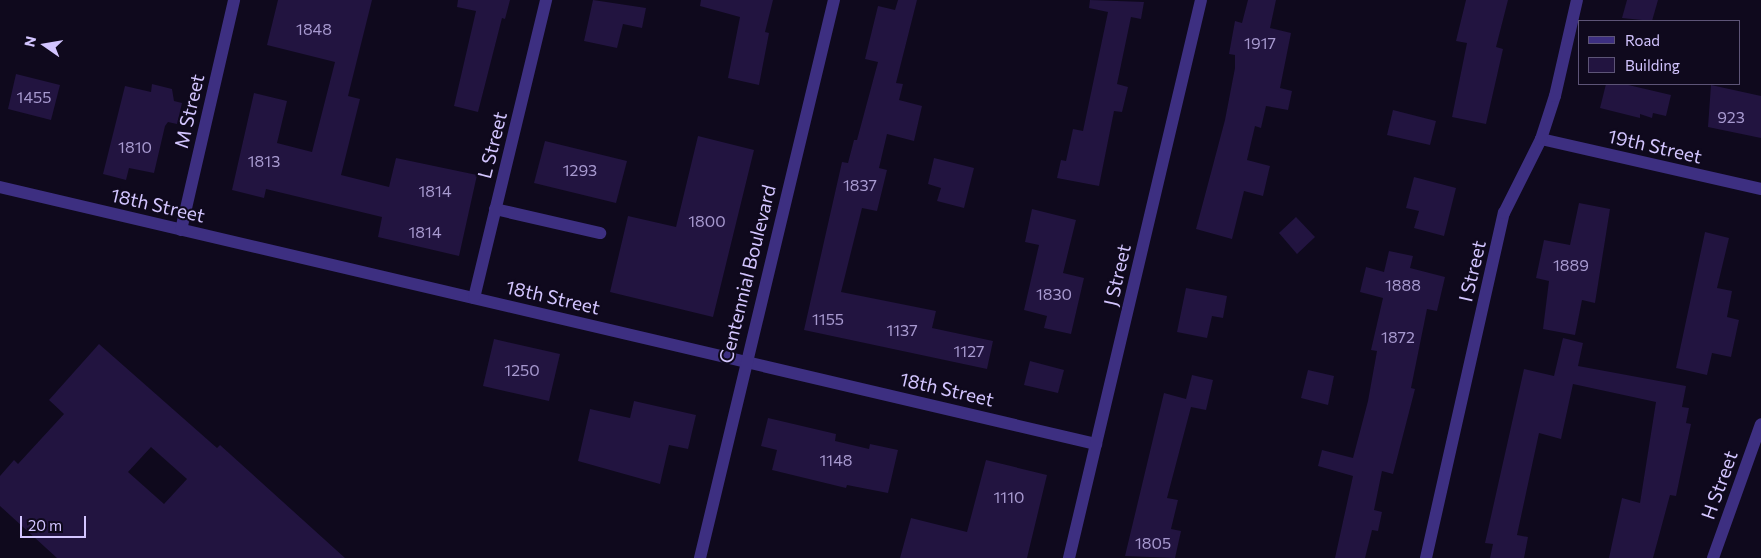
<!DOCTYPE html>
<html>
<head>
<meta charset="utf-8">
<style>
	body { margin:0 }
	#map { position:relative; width:1761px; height:558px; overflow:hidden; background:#0f091d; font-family:Commissioner,sans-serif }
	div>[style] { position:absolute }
	.building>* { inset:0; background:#221440 }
	.minor>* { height:12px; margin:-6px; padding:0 6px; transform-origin:6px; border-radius:6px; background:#3d2f81 }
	span { translate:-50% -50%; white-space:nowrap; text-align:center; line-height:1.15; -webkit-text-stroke:4px #0f091d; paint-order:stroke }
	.number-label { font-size:16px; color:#a799cf }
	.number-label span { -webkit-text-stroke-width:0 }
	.street-label { font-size:19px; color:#d3c5ff }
	.legend { position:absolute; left:1578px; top:20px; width:162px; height:65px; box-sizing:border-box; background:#0f091d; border:1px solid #5d5477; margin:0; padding:6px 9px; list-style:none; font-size:15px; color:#d3c5ff }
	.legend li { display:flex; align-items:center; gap:10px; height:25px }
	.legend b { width:25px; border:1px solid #5d5477 }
	.north { position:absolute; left:20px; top:20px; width:50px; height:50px; -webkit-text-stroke:4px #0f091d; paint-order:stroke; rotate:283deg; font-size:14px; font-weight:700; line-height:20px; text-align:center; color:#d3c5ff }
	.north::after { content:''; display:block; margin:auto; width:18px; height:22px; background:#d3c5ff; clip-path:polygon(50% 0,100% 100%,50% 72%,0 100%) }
	.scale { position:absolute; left:20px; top:516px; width:66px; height:22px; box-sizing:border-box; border:2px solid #d3c5ff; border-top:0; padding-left:6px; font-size:15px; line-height:18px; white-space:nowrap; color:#d3c5ff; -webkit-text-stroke:4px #0f091d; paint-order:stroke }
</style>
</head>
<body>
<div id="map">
	<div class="building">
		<i style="clip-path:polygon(278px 0,372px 0,348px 96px,360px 99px,341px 175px,389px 187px,396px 158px,477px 175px,459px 256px,378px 237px,382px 217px,266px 189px,264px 198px,232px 190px,254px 93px,287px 101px,277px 143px,312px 152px,335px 62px,267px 45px)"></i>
		<i style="clip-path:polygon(458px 0,510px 0,505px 19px,502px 18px,478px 112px,454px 106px,476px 11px,457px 7px)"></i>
		<i style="clip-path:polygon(593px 0,646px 8px,642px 28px,623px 24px,617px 48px,584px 41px)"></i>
		<i style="clip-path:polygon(701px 0,773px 0,765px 32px,769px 33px,759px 85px,728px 78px,740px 17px,700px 6px)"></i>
		<i style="clip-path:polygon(898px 0,917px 0,896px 83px,903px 84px,899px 100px,922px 106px,914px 141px,887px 134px,879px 168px,887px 170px,877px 211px,862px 208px,841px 292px,936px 311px,932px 328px,993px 341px,987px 369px,804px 330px,842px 162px,848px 163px,854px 140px,857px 140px,878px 62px,865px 59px,878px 6px,895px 10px)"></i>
		<i style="clip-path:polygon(1090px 0,1144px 2px,1141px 19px,1131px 17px,1117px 84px,1128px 87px,1122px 112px,1114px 111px,1099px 186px,1057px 178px,1061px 160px,1066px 161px,1073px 129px,1083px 131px,1108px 12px,1089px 8px)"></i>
		<i style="clip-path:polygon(1248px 0,1276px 0,1270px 28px,1291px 33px,1280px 88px,1292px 91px,1288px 110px,1266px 106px,1261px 128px,1255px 126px,1247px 160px,1270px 166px,1263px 196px,1244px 191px,1232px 239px,1196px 229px,1225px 120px,1235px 68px,1235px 55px,1229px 54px,1235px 21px,1242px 23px)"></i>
		<i style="clip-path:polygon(1466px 0,1508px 0,1496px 47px,1503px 49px,1486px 124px,1452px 117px,1467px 43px,1456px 41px)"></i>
		<i style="clip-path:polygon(1627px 0,1658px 0,1652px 21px,1622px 18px)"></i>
		<i style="clip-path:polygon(16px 74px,60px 85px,51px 120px,8px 109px)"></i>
		<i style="clip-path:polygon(152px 84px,172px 89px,174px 101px,182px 103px,177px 124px,168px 122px,165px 126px,154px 173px,129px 168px,126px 180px,103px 174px,125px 86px,151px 92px)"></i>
		<i style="clip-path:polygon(1606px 84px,1624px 84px,1671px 95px,1666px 116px,1653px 113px,1652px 118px,1640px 114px,1640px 118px,1600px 108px)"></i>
		<i style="clip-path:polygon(1711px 85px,1761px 96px,1761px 138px,1708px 127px)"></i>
		<i style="clip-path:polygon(1393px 110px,1436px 121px,1430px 145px,1387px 135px)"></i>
		<i style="clip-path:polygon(698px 136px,754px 150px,713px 317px,610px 292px,628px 216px,676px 227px)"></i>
		<i style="clip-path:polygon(545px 141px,627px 161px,616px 203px,534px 183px)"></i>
		<i style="clip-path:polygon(934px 158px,974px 168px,964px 208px,937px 201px,941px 188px,928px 184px)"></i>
		<i style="clip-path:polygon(1414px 177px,1456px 188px,1444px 236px,1414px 228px,1419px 211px,1406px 208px)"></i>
		<i style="clip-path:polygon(1579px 203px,1610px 209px,1595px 303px,1582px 300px,1575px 335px,1543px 329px,1549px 281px,1536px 278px,1544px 240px,1570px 245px)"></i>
		<i style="clip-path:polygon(1032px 209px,1076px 220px,1063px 273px,1084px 278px,1071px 334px,1044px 328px,1047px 316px,1024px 310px,1039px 245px,1025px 242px)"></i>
		<i style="clip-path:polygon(1296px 217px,1315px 237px,1297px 254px,1279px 233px)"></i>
		<i style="clip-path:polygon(1705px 232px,1729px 238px,1717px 288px,1732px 291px,1727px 317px,1739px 320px,1731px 357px,1712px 353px,1707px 375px,1676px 368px)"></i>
		<i style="clip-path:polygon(1389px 251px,1413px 256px,1410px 268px,1445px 277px,1437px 311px,1427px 309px,1411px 388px,1415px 389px,1393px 474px,1382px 471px,1374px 510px,1382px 512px,1378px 531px,1372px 530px,1365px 558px,1335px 558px,1353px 476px,1318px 466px,1322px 450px,1353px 458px,1368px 401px,1377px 351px,1371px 350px,1383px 298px,1360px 292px,1366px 267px,1384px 272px)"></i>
		<i style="clip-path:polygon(1186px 288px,1227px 296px,1223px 318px,1212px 316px,1207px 338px,1177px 332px)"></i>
		<i style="clip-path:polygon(1563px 338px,1583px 343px,1578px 366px,1686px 386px,1682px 407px,1689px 408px,1686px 423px,1691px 424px,1676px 496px,1670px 495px,1653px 558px,1609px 558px,1622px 498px,1640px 503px,1656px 402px,1573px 384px,1561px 439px,1539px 433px,1517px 535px,1528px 537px,1524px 558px,1490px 558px,1493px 544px,1485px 543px,1524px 369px,1554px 376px)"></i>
		<i style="clip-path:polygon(494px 339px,560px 354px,549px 401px,483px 386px)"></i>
		<i style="clip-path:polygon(evenodd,99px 344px,217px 448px,220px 445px,345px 558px,57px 558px,0 506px,0 476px,14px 460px,18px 464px,64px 414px,49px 400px,99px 344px,151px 447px,187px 479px,164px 504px,128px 472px,151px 447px)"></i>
		<i style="clip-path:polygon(1030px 361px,1064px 370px,1058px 393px,1024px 385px)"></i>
		<i style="clip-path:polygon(1308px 370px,1334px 376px,1328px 405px,1301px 398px)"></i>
		<i style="clip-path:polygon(1192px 375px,1213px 380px,1206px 410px,1191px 407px,1167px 498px,1178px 500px,1171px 529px,1181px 531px,1175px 558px,1125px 556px,1164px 393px,1186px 399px)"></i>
		<i style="clip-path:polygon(634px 401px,696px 415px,688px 449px,669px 445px,660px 484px,578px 461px,590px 409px,630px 418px)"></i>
		<i style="clip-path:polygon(768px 418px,836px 434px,835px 441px,869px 449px,870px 444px,898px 450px,888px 493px,847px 485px,846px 488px,772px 470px,777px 450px,761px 446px)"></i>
		<i style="clip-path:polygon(986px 460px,1047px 475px,1027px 558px,900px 558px,911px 518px,967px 532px)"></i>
	</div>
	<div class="minor">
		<i style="left:1541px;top:139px;width:226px;rotate:12.8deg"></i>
		<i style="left:0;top:187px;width:1126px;rotate:13.2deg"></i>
		<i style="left:495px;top:209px;width:108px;rotate:12.9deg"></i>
		<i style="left:181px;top:230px;width:236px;rotate:-77deg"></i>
		<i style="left:474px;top:298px;width:307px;rotate:-76.4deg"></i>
		<i style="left:700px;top:558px;width:574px;rotate:-76.5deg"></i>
		<i style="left:1069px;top:558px;width:573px;rotate:-76.69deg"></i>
		<i style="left:1426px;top:558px;width:354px;rotate:-77.3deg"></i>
		<i style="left:1504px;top:213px;width:83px;rotate:-63.4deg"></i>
		<i style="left:1541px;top:139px;width:45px;rotate:-72deg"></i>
		<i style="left:1555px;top:96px;width:98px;rotate:-77.1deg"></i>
		<i style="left:1713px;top:558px;width:142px;rotate:-70.3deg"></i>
	</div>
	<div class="number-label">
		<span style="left:314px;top:29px">1848</span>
		<span style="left:1260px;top:43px">1917</span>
		<span style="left:34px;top:97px">1455</span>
		<span style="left:1731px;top:117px">923</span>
		<span style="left:135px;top:147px">1810</span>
		<span style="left:264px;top:161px">1813</span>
		<span style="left:580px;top:170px">1293</span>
		<span style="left:860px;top:185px">1837</span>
		<span style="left:435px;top:191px">1814</span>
		<span style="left:707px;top:221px">1800</span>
		<span style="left:425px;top:232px">1814</span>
		<span style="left:1571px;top:265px">1889</span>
		<span style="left:1403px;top:285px">1888</span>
		<span style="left:1054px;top:294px">1830</span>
		<span style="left:828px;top:319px">1155</span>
		<span style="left:902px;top:330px">1137</span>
		<span style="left:1398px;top:337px">1872</span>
		<span style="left:969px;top:351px">1127</span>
		<span style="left:522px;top:370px">1250</span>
		<span style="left:836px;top:460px">1148</span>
		<span style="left:1009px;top:497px">1110</span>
		<span style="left:1153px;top:543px">1805</span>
	</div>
	<div class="street-label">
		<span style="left:189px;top:111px;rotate:-77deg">M Street</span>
		<span style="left:492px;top:145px;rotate:-76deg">L Street</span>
		<span style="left:1655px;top:146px;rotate:13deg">19th Street</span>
		<span style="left:158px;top:205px;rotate:13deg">18th Street</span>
		<span style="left:1472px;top:271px;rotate:-77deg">I Street</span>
		<span style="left:747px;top:274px;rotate:-76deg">Centennial Boulevard</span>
		<span style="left:1117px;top:275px;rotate:-77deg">J Street</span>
		<span style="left:553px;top:297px;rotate:13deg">18th Street</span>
		<span style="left:947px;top:389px;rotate:13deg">18th Street</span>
		<span style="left:1719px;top:485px;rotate:-70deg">H Street</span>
	</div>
	<ul class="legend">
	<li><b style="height:6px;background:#3d2f81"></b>Road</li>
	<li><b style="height:14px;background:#221440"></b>Building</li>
	</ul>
	<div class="north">N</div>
	<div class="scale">20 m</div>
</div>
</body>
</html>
